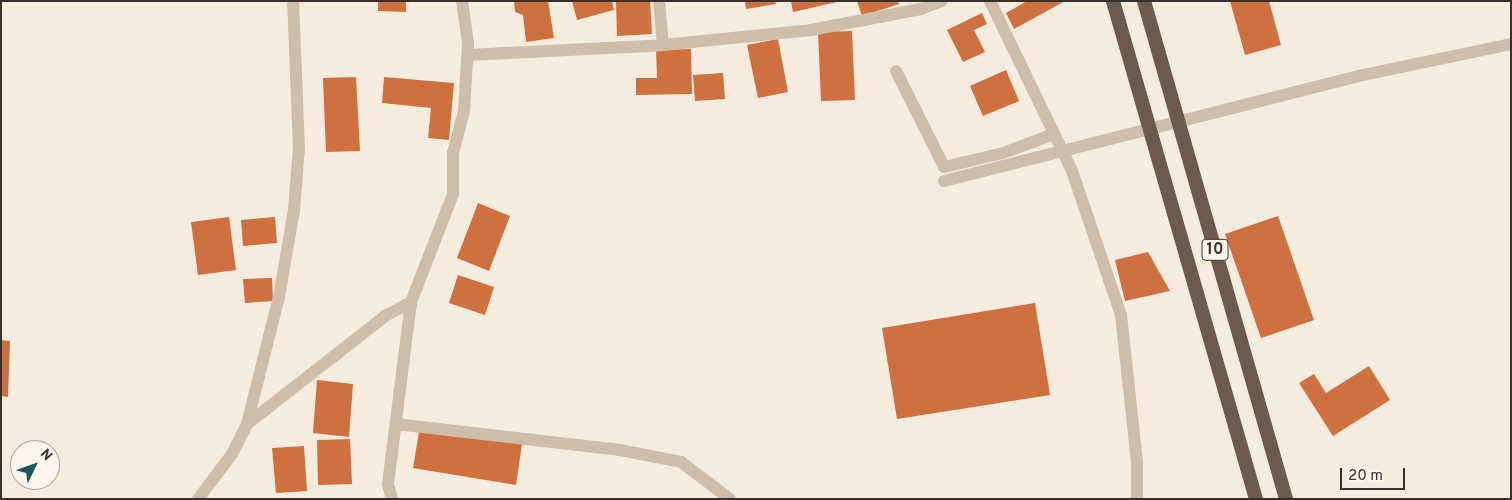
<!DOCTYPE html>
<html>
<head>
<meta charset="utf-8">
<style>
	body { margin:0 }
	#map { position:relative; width:1512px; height:500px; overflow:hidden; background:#f5ecde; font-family:Overpass,sans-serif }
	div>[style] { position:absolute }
	.building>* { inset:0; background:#cf7041 }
	.minor>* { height:12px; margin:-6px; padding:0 6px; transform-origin:6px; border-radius:6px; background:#cebda8 }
	.trunk>* { height:14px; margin:-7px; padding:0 7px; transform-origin:7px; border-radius:7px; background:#6d5a4c }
	span { translate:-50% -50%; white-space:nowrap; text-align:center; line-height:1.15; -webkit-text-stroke:5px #fbf5eb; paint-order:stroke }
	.shield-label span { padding:1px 4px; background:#fbf5eb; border:1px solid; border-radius:4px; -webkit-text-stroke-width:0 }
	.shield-label { font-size:16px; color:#3b3029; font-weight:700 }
	.frame { position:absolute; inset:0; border:2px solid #3b3029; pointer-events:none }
	.north { position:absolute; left:10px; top:440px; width:50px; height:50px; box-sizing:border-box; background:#fbf5eb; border:1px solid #aea69d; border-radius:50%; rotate:48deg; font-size:14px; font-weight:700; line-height:20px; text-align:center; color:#3b3029 }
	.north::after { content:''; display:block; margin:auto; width:18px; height:22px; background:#1a5560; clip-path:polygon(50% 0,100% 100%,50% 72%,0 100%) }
	.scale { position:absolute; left:1340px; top:468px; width:65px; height:22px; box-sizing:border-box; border:2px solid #3b3029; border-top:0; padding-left:6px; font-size:15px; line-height:18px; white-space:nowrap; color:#3b3029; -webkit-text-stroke:4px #fbf5eb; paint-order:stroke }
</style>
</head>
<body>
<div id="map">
	<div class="building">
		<i style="clip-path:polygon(378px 1px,406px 1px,406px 12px,378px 11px)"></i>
		<i style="clip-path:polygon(514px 1px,548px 1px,554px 38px,526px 42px,523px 15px,515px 12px)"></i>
		<i style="clip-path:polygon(572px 1px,612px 1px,614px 10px,577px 20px)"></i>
		<i style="clip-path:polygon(616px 1px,650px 1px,652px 34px,617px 36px)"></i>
		<i style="clip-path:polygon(745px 1px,775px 1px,776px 4px,746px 9px)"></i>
		<i style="clip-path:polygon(791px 1px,837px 1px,837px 2px,793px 12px)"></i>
		<i style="clip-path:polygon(857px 1px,898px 1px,899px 4px,862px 16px)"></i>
		<i style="clip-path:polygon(1027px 1px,1065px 1px,1014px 29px,1006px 13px)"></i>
		<i style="clip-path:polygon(1230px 1px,1269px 1px,1281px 45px,1245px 55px)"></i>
		<i style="clip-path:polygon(982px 13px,987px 24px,974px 30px,985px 52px,963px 62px,947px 30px)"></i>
		<i style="clip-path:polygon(852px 31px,855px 100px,821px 101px,818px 32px)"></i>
		<i style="clip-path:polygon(778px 39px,788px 92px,758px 98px,747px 45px)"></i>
		<i style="clip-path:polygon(691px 49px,692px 94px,636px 95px,636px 78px,657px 78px,656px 50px)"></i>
		<i style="clip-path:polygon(1006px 70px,1019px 101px,983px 116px,970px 86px)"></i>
		<i style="clip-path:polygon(723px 73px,725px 99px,695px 101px,693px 75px)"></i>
		<i style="clip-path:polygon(356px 77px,360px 151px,326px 152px,323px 78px)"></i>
		<i style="clip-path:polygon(384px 77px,454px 83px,449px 140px,428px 138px,431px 108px,382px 103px)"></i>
		<i style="clip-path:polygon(478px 203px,510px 216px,489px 271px,457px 258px)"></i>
		<i style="clip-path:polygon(1278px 216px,1314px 320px,1261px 338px,1225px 234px)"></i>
		<i style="clip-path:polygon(229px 217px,236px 270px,198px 275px,191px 222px)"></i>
		<i style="clip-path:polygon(275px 217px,277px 243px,243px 246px,241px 220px)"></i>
		<i style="clip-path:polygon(1148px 252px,1170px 291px,1125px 301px,1115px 260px)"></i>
		<i style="clip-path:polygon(458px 275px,494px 287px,485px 315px,449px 303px)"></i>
		<i style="clip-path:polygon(272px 278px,273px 301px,245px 303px,243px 279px)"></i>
		<i style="clip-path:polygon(1035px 303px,1050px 395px,897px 419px,882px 328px)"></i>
		<i style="clip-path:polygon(1px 340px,10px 341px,8px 397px,1px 396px)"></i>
		<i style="clip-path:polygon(1369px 366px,1390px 400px,1333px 436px,1299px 383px,1314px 374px,1326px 393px)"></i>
		<i style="clip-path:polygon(317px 380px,353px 384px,349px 437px,313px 433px)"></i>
		<i style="clip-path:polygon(420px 426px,522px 444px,516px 485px,413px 468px)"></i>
		<i style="clip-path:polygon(350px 439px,352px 484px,318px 485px,317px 440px)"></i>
		<i style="clip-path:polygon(304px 446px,307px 491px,276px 493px,272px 448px)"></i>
	</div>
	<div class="minor">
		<i style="left:990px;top:1px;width:189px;rotate:64.2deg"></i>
		<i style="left:1072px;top:171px;width:152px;rotate:71.2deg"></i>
		<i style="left:1121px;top:315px;width:149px;rotate:83.8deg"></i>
		<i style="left:1137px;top:463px;width:36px;rotate:90deg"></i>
		<i style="left:663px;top:45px;width:149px;rotate:-5.8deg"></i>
		<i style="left:811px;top:30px;width:112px;rotate:-10.8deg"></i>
		<i style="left:921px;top:9px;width:22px;rotate:-21deg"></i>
		<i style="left:468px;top:55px;width:195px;rotate:-2.9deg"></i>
		<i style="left:663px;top:45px;width:44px;rotate:-95.2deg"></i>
		<i style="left:896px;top:71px;width:107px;rotate:63.4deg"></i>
		<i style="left:944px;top:167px;width:61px;rotate:-13.3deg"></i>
		<i style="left:1003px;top:153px;width:54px;rotate:-20.4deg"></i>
		<i style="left:944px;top:181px;width:432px;rotate:-14.2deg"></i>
		<i style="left:1363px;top:75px;width:151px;rotate:-11.8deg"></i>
		<i style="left:247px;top:424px;width:175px;rotate:-38deg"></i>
		<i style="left:385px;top:316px;width:30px;rotate:-28deg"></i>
		<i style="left:396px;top:424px;width:226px;rotate:6.6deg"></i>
		<i style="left:620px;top:450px;width:62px;rotate:11.1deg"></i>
		<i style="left:681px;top:462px;width:61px;rotate:37.1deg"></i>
		<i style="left:198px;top:499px;width:56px;rotate:-52.9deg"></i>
		<i style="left:232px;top:454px;width:34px;rotate:-63deg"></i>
		<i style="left:247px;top:424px;width:131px;rotate:-75.9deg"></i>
		<i style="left:279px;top:297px;width:88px;rotate:-80.2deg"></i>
		<i style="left:294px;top:210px;width:62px;rotate:-85.4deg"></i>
		<i style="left:299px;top:148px;width:147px;rotate:-92.3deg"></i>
		<i style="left:392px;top:499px;width:16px;rotate:-105deg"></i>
		<i style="left:388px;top:484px;width:183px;rotate:-82.8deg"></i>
		<i style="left:411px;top:302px;width:116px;rotate:-68.7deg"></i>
		<i style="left:453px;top:194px;width:41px;rotate:-90deg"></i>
		<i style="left:453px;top:153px;width:43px;rotate:-75.3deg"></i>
		<i style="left:464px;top:111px;width:68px;rotate:-86.6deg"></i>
		<i style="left:468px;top:43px;width:42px;rotate:-98.1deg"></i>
	</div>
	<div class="trunk">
		<i style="left:1113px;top:1px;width:518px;rotate:73.98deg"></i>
		<i style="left:1144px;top:1px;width:518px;rotate:74.08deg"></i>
	</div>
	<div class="shield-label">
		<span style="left:1215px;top:250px">10</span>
	</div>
	<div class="frame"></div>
	<div class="north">N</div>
	<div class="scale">20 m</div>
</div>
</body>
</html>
